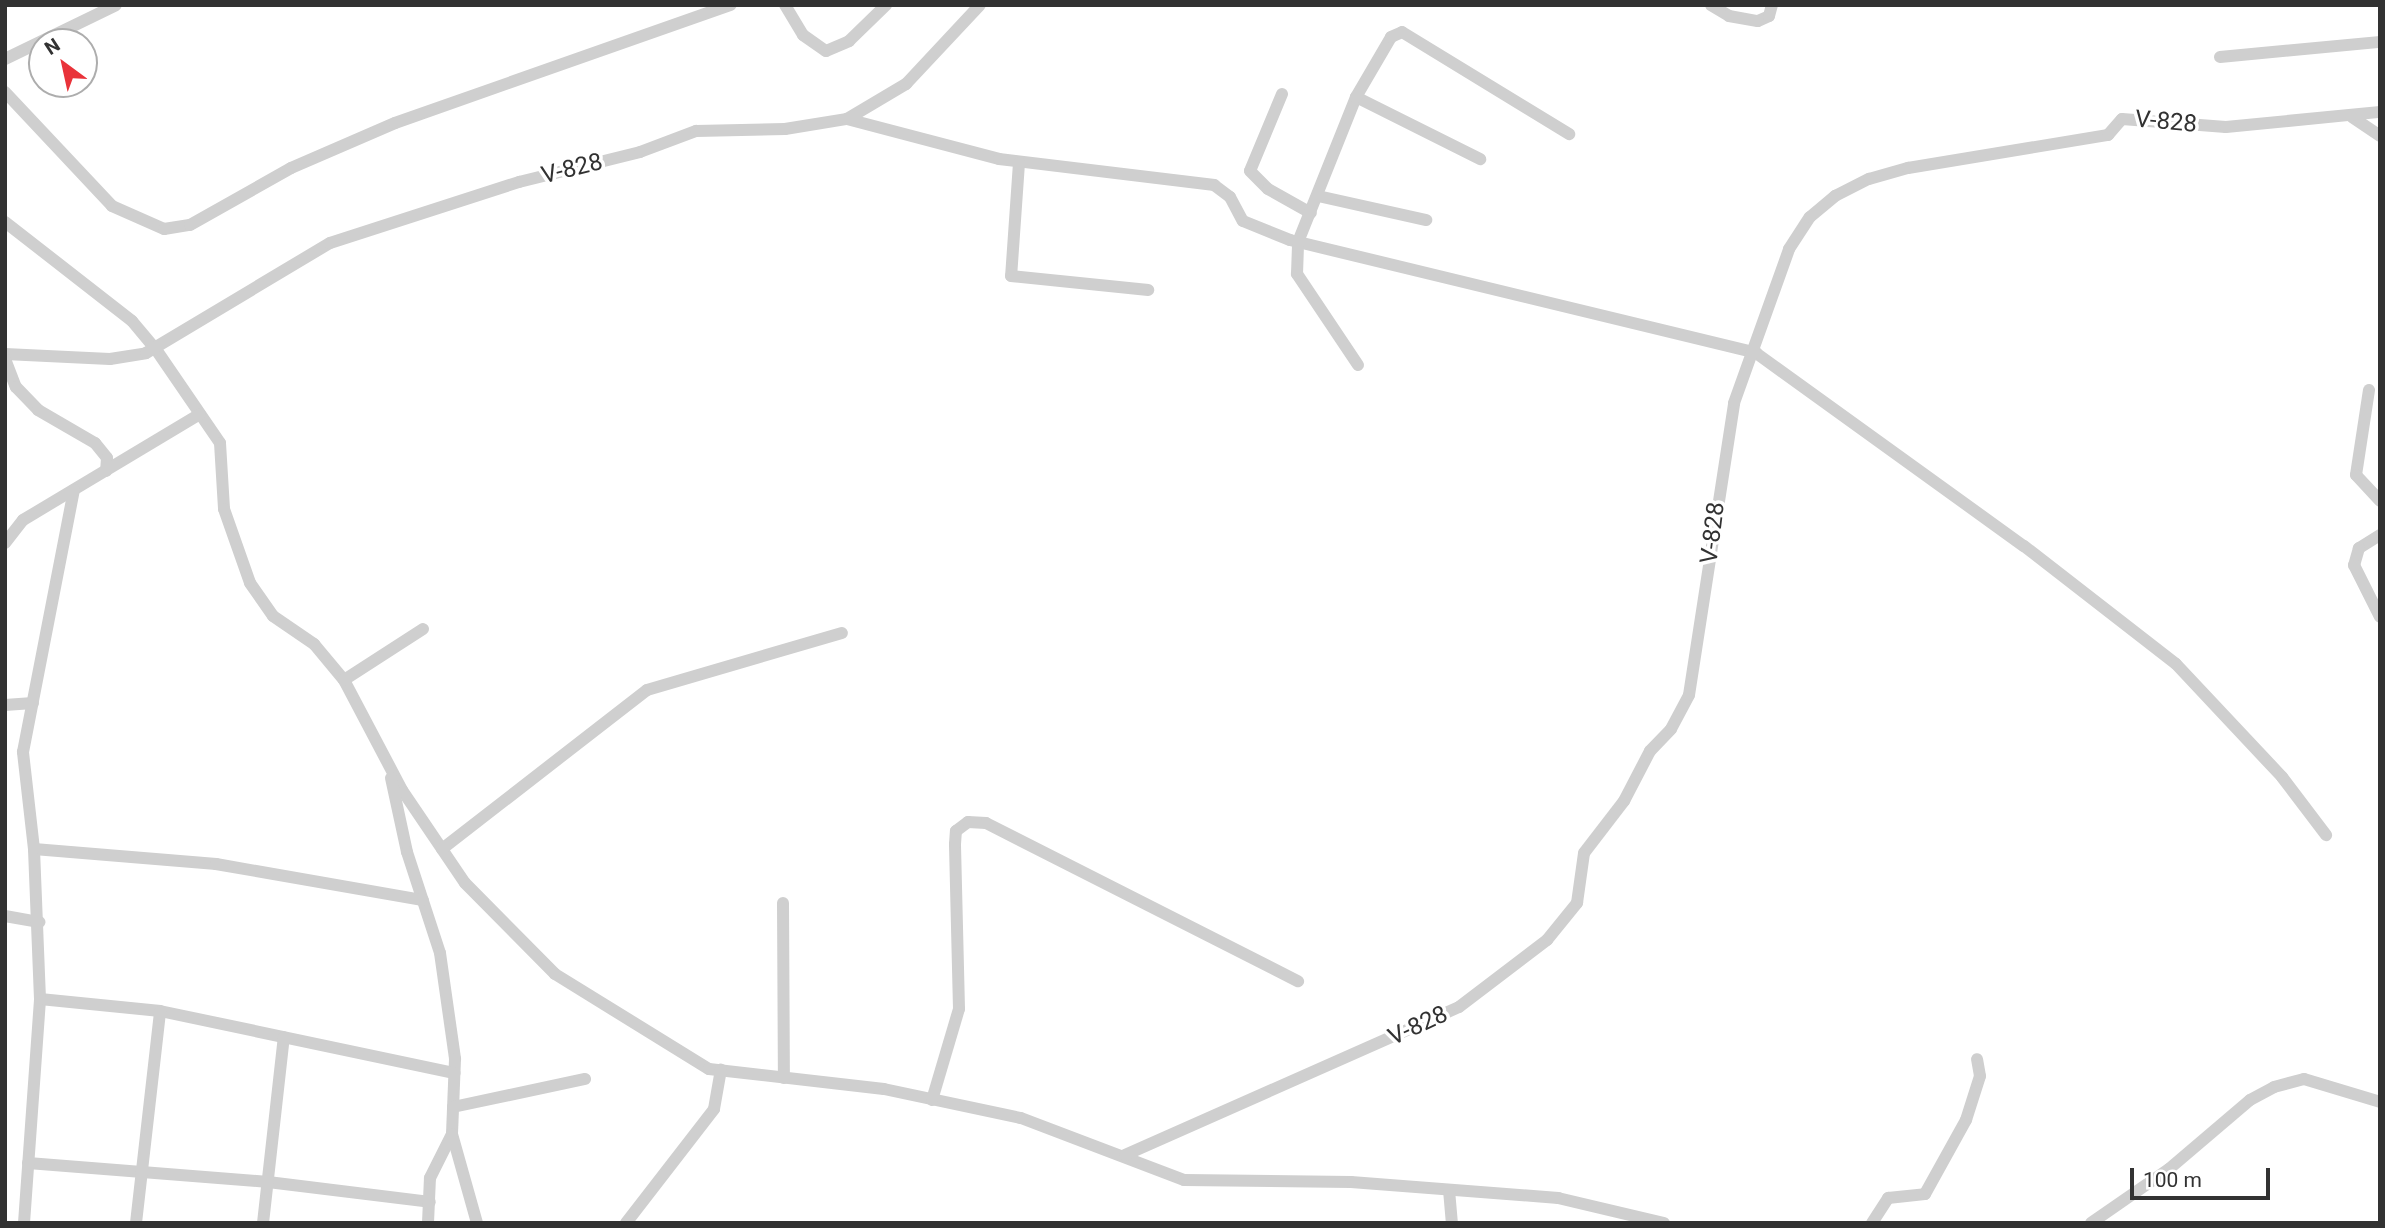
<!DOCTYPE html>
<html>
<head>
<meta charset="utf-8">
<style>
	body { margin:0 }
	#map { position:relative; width:2385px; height:1228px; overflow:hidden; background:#fff; font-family:Roboto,sans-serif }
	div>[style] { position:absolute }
	.minor>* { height:12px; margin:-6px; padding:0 6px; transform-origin:6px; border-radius:6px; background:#cfcfcf }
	span { translate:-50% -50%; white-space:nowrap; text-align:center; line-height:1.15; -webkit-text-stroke:7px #fff; paint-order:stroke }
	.street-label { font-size:24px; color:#323232 }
	.frame { position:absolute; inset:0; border:7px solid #323232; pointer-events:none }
	.north { position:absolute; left:28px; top:28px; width:70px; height:70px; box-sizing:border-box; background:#fff; border:2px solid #adadad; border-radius:50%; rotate:327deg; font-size:19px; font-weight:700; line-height:28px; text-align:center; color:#323232 }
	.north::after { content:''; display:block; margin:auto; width:24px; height:32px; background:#e9333a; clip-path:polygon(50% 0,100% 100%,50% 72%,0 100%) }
	.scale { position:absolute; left:2130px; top:1168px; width:140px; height:32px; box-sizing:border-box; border:4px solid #323232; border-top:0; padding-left:9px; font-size:21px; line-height:24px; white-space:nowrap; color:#323232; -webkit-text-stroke:5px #fff; paint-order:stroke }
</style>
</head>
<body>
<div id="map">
	<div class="minor">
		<i style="left:785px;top:5px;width:35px;rotate:59deg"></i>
		<i style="left:803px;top:35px;width:28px;rotate:35deg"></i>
		<i style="left:826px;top:51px;width:25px;rotate:-23deg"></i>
		<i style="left:849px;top:41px;width:52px;rotate:-44.2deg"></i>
		<i style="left:1711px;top:5px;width:21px;rotate:31deg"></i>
		<i style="left:1729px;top:16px;width:29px;rotate:10deg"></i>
		<i style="left:1758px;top:21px;width:12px;rotate:-24deg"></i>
		<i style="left:1769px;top:16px;width:11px;rotate:-75deg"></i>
		<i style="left:2220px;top:57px;width:161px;rotate:-5.4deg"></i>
		<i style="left:5px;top:59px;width:123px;rotate:-25.9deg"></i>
		<i style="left:5px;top:92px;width:156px;rotate:46.8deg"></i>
		<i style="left:112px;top:206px;width:57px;rotate:23.9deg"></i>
		<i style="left:164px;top:229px;width:26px;rotate:-9deg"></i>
		<i style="left:190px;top:225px;width:116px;rotate:-29.4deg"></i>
		<i style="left:291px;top:168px;width:113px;rotate:-23.4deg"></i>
		<i style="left:395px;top:123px;width:356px;rotate:-19.4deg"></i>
		<i style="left:1282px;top:94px;width:83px;rotate:112.6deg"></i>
		<i style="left:1250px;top:171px;width:25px;rotate:45deg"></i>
		<i style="left:1268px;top:189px;width:49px;rotate:29.2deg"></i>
		<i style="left:1356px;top:97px;width:139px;rotate:26.6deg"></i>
		<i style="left:2352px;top:117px;width:34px;rotate:34deg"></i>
		<i style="left:847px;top:119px;width:157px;rotate:14.7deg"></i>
		<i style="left:999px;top:159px;width:217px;rotate:6.9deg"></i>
		<i style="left:1214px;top:185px;width:20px;rotate:37deg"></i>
		<i style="left:1230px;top:197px;width:27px;rotate:62deg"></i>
		<i style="left:1243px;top:221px;width:51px;rotate:22deg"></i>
		<i style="left:1290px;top:240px;width:480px;rotate:13.6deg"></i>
		<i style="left:1756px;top:353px;width:330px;rotate:35.8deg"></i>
		<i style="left:2024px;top:546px;width:192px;rotate:37.8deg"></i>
		<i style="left:2176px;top:664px;width:155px;rotate:46.8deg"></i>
		<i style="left:2282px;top:777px;width:73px;rotate:52.8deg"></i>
		<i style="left:1019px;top:163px;width:113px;rotate:94deg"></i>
		<i style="left:1011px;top:276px;width:138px;rotate:5.8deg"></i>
		<i style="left:1318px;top:196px;width:111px;rotate:12.5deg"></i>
		<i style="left:5px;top:222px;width:161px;rotate:37.9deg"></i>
		<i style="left:132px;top:321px;width:35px;rotate:50deg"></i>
		<i style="left:155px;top:348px;width:115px;rotate:55.6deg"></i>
		<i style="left:220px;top:443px;width:66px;rotate:86.5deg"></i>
		<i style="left:224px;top:509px;width:78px;rotate:70.6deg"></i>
		<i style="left:250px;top:583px;width:40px;rotate:55.1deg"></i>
		<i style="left:273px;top:616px;width:50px;rotate:34.3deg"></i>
		<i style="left:314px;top:644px;width:47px;rotate:50.2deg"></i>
		<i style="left:344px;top:680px;width:124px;rotate:62.2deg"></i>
		<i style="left:402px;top:790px;width:112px;rotate:55.9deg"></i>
		<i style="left:465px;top:883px;width:128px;rotate:45.3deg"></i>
		<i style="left:555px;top:974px;width:181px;rotate:31.7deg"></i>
		<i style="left:709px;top:1069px;width:176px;rotate:6.5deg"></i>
		<i style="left:884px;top:1089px;width:140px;rotate:12deg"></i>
		<i style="left:1021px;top:1118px;width:174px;rotate:20.8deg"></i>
		<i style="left:1184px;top:1180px;width:167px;rotate:0.7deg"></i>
		<i style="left:1351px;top:1182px;width:208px;rotate:4.4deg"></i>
		<i style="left:1558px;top:1198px;width:109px;rotate:13.3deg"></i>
		<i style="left:5px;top:354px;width:105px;rotate:2.7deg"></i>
		<i style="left:110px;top:359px;width:36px;rotate:-9deg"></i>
		<i style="left:146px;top:353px;width:214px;rotate:-30.9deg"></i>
		<i style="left:330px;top:243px;width:199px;rotate:-17.9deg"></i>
		<i style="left:519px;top:182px;width:125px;rotate:-13.9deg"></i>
		<i style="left:640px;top:152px;width:60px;rotate:-20.6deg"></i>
		<i style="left:696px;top:131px;width:89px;rotate:-1.3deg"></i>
		<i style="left:785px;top:129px;width:63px;rotate:-9.2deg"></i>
		<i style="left:847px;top:119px;width:69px;rotate:-30.7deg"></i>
		<i style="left:906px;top:84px;width:108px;rotate:-46.9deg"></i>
		<i style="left:5px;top:359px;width:30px;rotate:69deg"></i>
		<i style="left:16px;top:387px;width:32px;rotate:46deg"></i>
		<i style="left:38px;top:410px;width:66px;rotate:30.1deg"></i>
		<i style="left:95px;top:443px;width:19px;rotate:51deg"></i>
		<i style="left:107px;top:458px;width:13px;rotate:94deg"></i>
		<i style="left:1358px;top:365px;width:110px;rotate:-123.8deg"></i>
		<i style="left:1297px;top:274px;width:32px;rotate:-88deg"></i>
		<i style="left:1298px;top:242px;width:156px;rotate:-68.2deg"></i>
		<i style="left:1356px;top:97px;width:69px;rotate:-59.7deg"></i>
		<i style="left:1391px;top:37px;width:12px;rotate:-24deg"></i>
		<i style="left:1402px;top:32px;width:196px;rotate:31.4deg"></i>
		<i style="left:2369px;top:390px;width:86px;rotate:98.7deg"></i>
		<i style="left:2356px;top:475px;width:35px;rotate:47deg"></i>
		<i style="left:2380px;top:535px;width:25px;rotate:148deg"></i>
		<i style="left:2359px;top:548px;width:18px;rotate:106deg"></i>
		<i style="left:2354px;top:565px;width:58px;rotate:63.4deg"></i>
		<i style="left:5px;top:543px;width:29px;rotate:-52deg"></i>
		<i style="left:23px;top:520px;width:206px;rotate:-30.9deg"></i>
		<i style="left:344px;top:680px;width:94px;rotate:-32.8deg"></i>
		<i style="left:5px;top:705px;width:28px;rotate:-4deg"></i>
		<i style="left:391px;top:778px;width:76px;rotate:77.8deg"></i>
		<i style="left:407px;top:852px;width:106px;rotate:71.9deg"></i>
		<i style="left:440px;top:953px;width:107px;rotate:81.9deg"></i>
		<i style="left:455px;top:1059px;width:75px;rotate:92.3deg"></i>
		<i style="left:452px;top:1134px;width:92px;rotate:74.3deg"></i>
		<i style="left:34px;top:849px;width:183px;rotate:4.7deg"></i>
		<i style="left:216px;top:864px;width:210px;rotate:9.9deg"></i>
		<i style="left:442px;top:849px;width:259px;rotate:-37.8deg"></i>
		<i style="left:647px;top:690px;width:203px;rotate:-16.3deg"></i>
		<i style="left:783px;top:903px;width:175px;rotate:89.7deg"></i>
		<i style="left:5px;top:916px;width:35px;rotate:10deg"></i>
		<i style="left:40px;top:999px;width:121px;rotate:5.7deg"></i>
		<i style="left:160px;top:1011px;width:301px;rotate:11.9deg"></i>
		<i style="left:932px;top:1100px;width:95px;rotate:-73.5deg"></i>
		<i style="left:959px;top:1009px;width:165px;rotate:-91.4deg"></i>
		<i style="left:955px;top:844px;width:13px;rotate:-86deg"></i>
		<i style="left:956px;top:831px;width:15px;rotate:-37deg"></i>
		<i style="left:968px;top:822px;width:18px;rotate:3deg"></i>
		<i style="left:986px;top:823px;width:350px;rotate:26.9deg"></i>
		<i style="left:453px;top:1107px;width:135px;rotate:-12deg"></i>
		<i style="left:1125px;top:1155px;width:365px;rotate:-23.9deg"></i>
		<i style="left:1459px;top:1007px;width:111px;rotate:-37.3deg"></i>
		<i style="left:1547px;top:940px;width:48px;rotate:-51deg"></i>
		<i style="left:1577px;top:903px;width:50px;rotate:-82deg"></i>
		<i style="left:1584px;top:853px;width:66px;rotate:-52.4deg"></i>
		<i style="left:1624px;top:801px;width:56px;rotate:-62.5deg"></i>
		<i style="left:1650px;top:751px;width:30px;rotate:-46deg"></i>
		<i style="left:1671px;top:729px;width:38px;rotate:-62deg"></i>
		<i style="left:1689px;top:695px;width:295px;rotate:-81.2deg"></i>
		<i style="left:1734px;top:403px;width:164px;rotate:-70.3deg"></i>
		<i style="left:1789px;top:249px;width:38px;rotate:-57deg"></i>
		<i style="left:1810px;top:217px;width:33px;rotate:-40deg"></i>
		<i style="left:1835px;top:196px;width:38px;rotate:-27deg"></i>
		<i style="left:1869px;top:179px;width:41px;rotate:-15.8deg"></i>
		<i style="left:1908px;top:168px;width:203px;rotate:-9.4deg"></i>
		<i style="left:2108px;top:135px;width:21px;rotate:-49deg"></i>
		<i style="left:2122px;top:119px;width:104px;rotate:4.4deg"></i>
		<i style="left:2226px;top:127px;width:155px;rotate:-5.6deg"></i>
		<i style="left:28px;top:1163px;width:241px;rotate:4.5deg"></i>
		<i style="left:268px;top:1182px;width:163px;rotate:7deg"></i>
		<i style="left:1449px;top:1190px;width:33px;rotate:85deg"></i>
		<i style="left:24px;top:1223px;width:225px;rotate:-85.9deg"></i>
		<i style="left:40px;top:999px;width:150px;rotate:-92.3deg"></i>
		<i style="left:34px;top:849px;width:98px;rotate:-96.5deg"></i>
		<i style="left:23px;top:752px;width:267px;rotate:-79deg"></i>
		<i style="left:136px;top:1223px;width:213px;rotate:-83.5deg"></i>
		<i style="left:263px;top:1223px;width:187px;rotate:-83.6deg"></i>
		<i style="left:428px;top:1223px;width:45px;rotate:-87.5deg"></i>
		<i style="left:430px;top:1178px;width:49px;rotate:-63.4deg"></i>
		<i style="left:626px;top:1223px;width:144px;rotate:-52.3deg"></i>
		<i style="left:714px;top:1109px;width:40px;rotate:-80deg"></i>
		<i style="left:1872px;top:1223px;width:30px;rotate:-57deg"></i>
		<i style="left:1888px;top:1198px;width:37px;rotate:-6deg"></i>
		<i style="left:1925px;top:1194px;width:85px;rotate:-61deg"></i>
		<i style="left:1966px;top:1120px;width:46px;rotate:-72.3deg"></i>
		<i style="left:1980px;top:1076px;width:17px;rotate:-100deg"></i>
		<i style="left:2091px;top:1223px;width:95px;rotate:-34.7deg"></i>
		<i style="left:2169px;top:1169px;width:106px;rotate:-40.4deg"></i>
		<i style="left:2250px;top:1100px;width:27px;rotate:-28deg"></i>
		<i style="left:2274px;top:1087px;width:31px;rotate:-15deg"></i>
		<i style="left:2304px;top:1079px;width:79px;rotate:16.8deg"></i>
	</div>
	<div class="street-label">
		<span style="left:2166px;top:122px;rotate:5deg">V-828</span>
		<span style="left:572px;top:169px;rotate:-14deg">V-828</span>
		<span style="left:1713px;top:533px;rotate:-83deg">V-828</span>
		<span style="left:1418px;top:1026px;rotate:-25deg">V-828</span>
	</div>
	<div class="frame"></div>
	<div class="north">N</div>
	<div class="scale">100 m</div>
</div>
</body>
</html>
